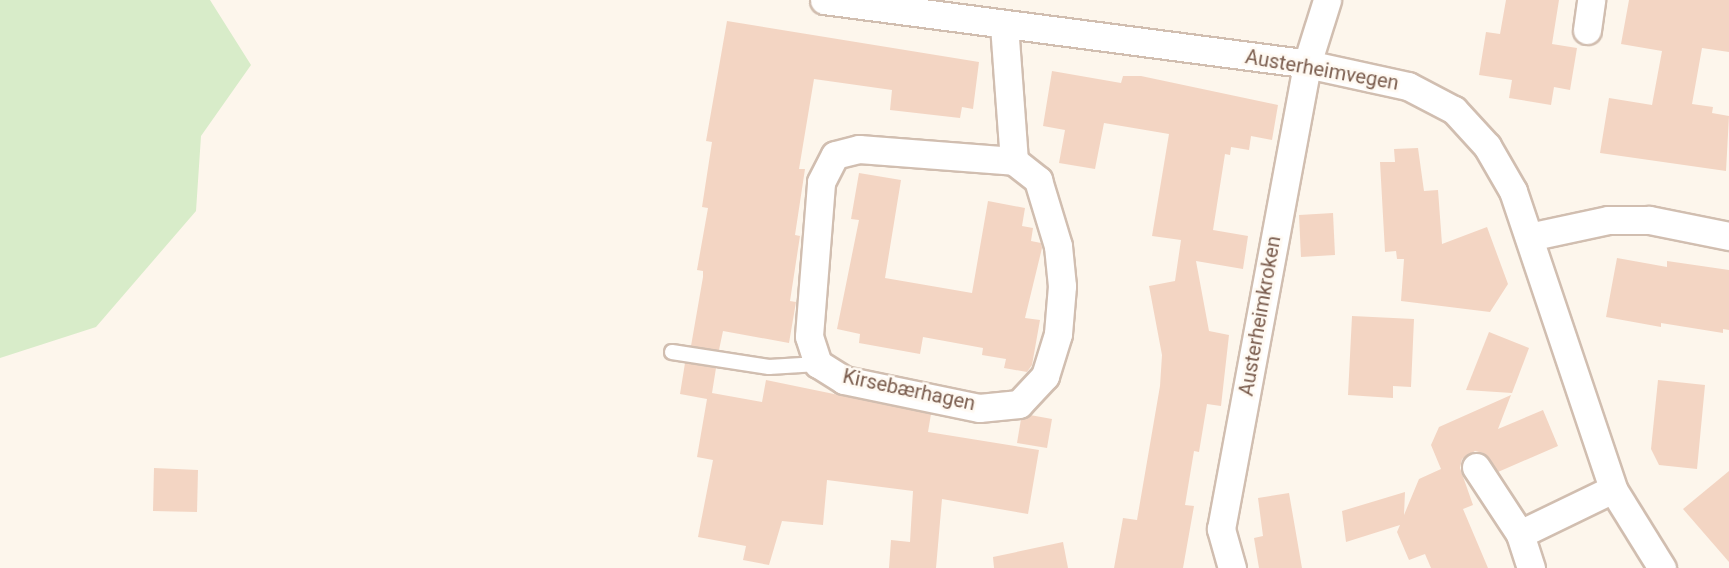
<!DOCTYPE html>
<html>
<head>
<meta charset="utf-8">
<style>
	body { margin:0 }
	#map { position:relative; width:1729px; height:568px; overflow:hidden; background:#fdf6ec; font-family:Roboto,sans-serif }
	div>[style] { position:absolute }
	.green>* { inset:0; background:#d8ecc9 }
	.building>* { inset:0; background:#f3d5c3 }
	.roads { filter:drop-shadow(2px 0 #d1beb0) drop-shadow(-2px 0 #d1beb0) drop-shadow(0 2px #d1beb0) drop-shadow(0 -2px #d1beb0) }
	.service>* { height:14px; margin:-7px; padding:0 7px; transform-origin:7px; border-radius:7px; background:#fff }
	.minor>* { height:27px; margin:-13.5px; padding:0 13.5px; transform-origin:13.5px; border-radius:13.5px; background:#fff }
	span { translate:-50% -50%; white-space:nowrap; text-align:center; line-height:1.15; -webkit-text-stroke:5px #fffaf3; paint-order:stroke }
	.street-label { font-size:20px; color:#7a5c4d }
</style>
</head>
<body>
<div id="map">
	<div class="green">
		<i style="clip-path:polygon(0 0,210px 0,251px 65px,201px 136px,196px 211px,96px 327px,0 358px)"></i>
	</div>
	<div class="building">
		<i style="clip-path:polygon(1506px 0,1559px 0,1552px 44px,1577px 48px,1570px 90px,1554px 87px,1551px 105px,1509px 98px,1512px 80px,1479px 75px,1486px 32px,1500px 34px)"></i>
		<i style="clip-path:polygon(1629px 0,1729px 0,1729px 52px,1702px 48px,1692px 104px,1713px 107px,1712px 113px,1729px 116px,1726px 171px,1600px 153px,1609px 98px,1652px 105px,1662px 51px,1621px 44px)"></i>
		<i style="clip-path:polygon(727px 21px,979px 62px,973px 109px,962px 107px,960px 118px,890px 110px,892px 90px,814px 79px,799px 169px,805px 169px,795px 235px,800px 236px,790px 301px,796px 302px,789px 343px,723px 331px,719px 350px,691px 346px,703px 277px,703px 271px,697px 270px,708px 208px,702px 207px,712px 142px,706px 141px)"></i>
		<i style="clip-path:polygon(1052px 71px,1121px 83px,1123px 76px,1141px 76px,1278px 105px,1272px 140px,1251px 136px,1249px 150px,1231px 147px,1230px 155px,1225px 154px,1213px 230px,1248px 236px,1243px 269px,1196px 261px,1209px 331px,1229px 335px,1221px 406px,1207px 404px,1199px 452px,1194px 451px,1185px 505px,1194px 506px,1183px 568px,1114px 568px,1123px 518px,1137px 520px,1160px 386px,1162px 355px,1149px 286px,1175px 281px,1181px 240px,1152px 236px,1169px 134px,1104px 123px,1095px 169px,1059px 163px,1065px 130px,1043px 126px)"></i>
		<i style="clip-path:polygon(1418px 148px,1424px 191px,1438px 190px,1442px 244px,1487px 227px,1508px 284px,1490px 312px,1401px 301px,1404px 259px,1397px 259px,1396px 251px,1385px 252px,1380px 162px,1395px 162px,1394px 149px)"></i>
		<i style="clip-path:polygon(859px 173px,901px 180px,885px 278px,972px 293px,988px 201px,1025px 208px,1022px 226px,1033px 228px,1031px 241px,1041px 243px,1042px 248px,1025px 318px,1040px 320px,1032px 365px,1027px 372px,1004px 368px,1006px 359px,982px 355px,983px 348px,923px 337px,920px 354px,859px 343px,860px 334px,837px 329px,859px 220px,851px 219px)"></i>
		<i style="clip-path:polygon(1333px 213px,1335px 255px,1301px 257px,1299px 215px)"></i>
		<i style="clip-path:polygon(1617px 258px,1667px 267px,1667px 261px,1729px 270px,1729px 330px,1723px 329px,1723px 333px,1661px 323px,1661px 327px,1606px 317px)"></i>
		<i style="clip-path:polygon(1352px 316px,1414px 319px,1411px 387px,1393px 386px,1393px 398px,1348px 395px)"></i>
		<i style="clip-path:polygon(1489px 332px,1529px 348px,1512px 393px,1466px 390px)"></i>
		<i style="clip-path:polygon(685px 363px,716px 368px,712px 393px,762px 402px,766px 380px,931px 414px,928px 432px,1039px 450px,1028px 514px,942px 499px,936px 568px,889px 568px,891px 540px,910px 542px,913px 491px,827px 480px,823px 525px,782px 521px,769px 565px,743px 560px,746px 546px,698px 537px,713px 460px,697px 457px,707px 399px,680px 394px)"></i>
		<i style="clip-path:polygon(1658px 380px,1705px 385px,1697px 469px,1659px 465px,1651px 449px)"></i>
		<i style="clip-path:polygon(1511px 395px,1498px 429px,1543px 410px,1558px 446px,1498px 472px,1483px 453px,1475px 451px,1462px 459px,1460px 468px,1473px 505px,1463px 509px,1488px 568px,1431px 568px,1425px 554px,1409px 560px,1397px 532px,1400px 525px,1346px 542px,1342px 511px,1405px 492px,1404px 515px,1419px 479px,1441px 469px,1431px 445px,1439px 427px)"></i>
		<i style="clip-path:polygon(1030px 415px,1052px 419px,1047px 448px,1017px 443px,1021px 419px)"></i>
		<i style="clip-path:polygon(154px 468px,198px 470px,197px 512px,153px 511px)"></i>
		<i style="clip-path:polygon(1729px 471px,1729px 562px,1683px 509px)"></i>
		<i style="clip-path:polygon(1289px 493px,1302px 568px,1259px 568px,1254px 538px,1263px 536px,1258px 498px)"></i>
		<i style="clip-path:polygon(1063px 542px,1068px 568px,994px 568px,993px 557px)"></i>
	</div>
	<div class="roads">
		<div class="service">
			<i style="left:672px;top:352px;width:98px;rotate:8.8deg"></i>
			<i style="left:769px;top:367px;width:49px;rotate:-3.5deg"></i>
		</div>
		<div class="minor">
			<i style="left:824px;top:0;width:487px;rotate:7.5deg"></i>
			<i style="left:1307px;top:64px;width:103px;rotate:12.3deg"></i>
			<i style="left:1408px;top:86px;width:52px;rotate:27.6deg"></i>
			<i style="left:1454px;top:110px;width:49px;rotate:47.5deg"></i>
			<i style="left:1487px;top:146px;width:52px;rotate:60deg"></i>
			<i style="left:1513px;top:191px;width:314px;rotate:71.4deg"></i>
			<i style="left:1613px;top:489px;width:93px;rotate:58.2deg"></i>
			<i style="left:1004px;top:25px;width:136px;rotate:85.8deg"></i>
			<i style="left:1587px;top:30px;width:30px;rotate:-82deg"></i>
			<i style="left:859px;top:149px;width:155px;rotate:4.4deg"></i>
			<i style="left:1014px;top:161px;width:31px;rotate:38deg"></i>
			<i style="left:1038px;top:180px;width:69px;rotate:73.1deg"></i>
			<i style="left:1058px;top:246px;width:40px;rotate:84.3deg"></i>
			<i style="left:1062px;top:286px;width:48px;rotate:94.8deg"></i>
			<i style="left:1058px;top:334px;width:44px;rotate:107.2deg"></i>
			<i style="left:1045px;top:376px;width:38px;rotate:133deg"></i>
			<i style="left:1019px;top:404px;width:40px;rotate:174.3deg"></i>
			<i style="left:979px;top:408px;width:138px;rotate:-168.3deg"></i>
			<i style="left:844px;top:380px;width:31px;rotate:-148deg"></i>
			<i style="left:818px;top:364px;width:29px;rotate:-108deg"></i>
			<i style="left:809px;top:336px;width:154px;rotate:-85.5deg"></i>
			<i style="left:821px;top:182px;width:30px;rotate:-63deg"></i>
			<i style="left:835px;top:155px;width:25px;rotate:-14deg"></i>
			<i style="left:1529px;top:237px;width:81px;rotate:-12.1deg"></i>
			<i style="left:1608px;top:220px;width:41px"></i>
			<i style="left:1649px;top:220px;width:82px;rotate:11.3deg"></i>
			<i style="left:1476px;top:467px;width:80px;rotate:56.7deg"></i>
			<i style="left:1232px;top:568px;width:41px;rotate:-105.8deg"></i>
			<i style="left:1221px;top:529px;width:473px;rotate:-79.5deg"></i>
			<i style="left:1307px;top:64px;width:67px;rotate:-72.6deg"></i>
			<i style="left:1531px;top:568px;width:36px;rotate:-108deg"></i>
			<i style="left:1520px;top:534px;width:103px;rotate:-25.8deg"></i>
		</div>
	</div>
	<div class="street-label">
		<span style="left:1322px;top:70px;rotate:10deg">Austerheimvegen</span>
		<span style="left:1260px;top:316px;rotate:-80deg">Austerheimkroken</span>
		<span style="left:909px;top:390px;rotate:12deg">Kirsebærhagen</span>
	</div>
</div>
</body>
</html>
